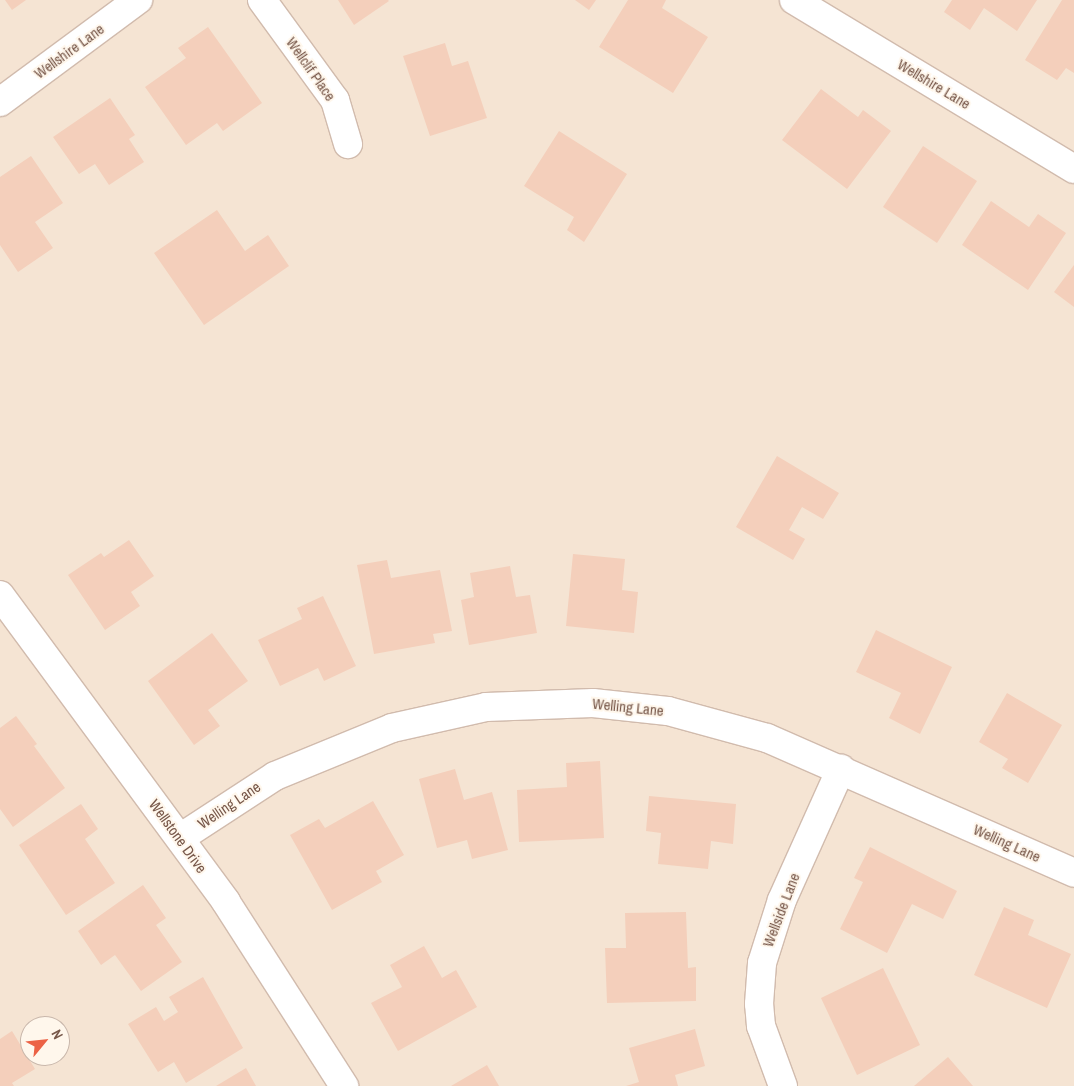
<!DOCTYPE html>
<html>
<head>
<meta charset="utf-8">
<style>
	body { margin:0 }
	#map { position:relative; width:1074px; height:1086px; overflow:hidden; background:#fdf2e5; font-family:"Archivo Narrow",sans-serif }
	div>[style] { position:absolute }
	.residential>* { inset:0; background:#f5e4d3 }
	.building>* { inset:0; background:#f4cfbb }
	.roads { filter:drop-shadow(1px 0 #d1bbad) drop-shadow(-1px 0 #d1bbad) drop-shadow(0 1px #d1bbad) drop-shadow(0 -1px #d1bbad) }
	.street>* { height:28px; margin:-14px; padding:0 14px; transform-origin:14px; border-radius:14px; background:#fff }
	span { translate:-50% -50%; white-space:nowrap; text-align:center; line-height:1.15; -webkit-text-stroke:4px #fff7ec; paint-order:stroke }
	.street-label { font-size:15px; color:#775749 }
	.north { position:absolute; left:20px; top:1016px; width:50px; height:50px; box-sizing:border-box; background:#fff7ec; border:1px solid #c9b7ab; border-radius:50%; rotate:62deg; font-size:14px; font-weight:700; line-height:20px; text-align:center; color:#775749 }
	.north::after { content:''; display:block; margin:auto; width:18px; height:22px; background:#ec6245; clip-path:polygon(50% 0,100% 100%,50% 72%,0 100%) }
</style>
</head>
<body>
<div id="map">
	<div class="residential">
		<i style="clip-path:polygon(evenodd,0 0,1074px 0,1074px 1086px,0 1086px,0 0,30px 1026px,60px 1026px,60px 1056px,30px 1056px,30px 1026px)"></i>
	</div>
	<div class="building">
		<i style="clip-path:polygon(5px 0,26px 0,12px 10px)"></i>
		<i style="clip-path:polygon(338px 0,388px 0,389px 1px,354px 25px)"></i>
		<i style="clip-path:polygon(575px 0,596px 0,589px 10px)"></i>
		<i style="clip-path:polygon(628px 0,666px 0,662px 8px,708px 37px,673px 93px,599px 47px)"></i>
		<i style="clip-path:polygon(952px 0,1037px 0,1017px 31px,984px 8px,970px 30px,944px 12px)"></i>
		<i style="clip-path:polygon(1062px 0,1074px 0,1074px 73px,1066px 68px,1057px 80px,1025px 60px)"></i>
		<i style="clip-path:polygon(208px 27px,262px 103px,223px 131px,217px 123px,186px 145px,145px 87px,186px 58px,178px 48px)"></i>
		<i style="clip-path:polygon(445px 43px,452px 66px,468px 61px,487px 118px,430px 136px,403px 56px)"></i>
		<i style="clip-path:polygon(821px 89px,858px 117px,863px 110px,891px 131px,847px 189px,782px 140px)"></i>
		<i style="clip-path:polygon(110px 98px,135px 135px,129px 139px,144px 162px,109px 185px,95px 164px,79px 174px,53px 137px)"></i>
		<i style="clip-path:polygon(559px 131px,627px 174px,584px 242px,567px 230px,574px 217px,524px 186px)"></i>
		<i style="clip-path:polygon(923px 146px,977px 181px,937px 243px,883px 207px)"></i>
		<i style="clip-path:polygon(31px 156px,63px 203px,35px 222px,53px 248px,18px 272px,0 245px,0 177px)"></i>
		<i style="clip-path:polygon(991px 201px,1029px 227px,1038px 214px,1066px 233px,1028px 290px,962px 245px)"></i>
		<i style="clip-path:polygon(217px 210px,245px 251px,268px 235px,289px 266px,204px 325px,154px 253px)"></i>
		<i style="clip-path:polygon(1074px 265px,1074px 307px,1054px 292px)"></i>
		<i style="clip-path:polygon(777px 456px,839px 493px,823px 519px,802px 507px,789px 530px,805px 539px,793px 560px,736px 527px)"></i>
		<i style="clip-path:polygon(129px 540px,154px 576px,131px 592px,140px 606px,105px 630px,68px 575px,101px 553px,104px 557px)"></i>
		<i style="clip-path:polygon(573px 554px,625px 559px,622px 590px,638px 592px,634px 633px,566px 626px)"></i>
		<i style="clip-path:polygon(387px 560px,391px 578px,440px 570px,452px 631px,433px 634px,435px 643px,374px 654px,357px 565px)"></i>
		<i style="clip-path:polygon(510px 566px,516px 597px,530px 595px,537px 633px,469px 645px,461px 600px,474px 597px,470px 573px)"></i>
		<i style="clip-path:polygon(323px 596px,356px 666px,324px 681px,318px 668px,280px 686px,258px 640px,302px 619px,297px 608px)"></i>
		<i style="clip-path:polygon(876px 630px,952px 667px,920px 734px,889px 718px,901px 693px,856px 672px)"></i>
		<i style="clip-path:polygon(212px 633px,248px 681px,208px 710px,220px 726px,194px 745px,148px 681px)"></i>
		<i style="clip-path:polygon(1007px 693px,1062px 725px,1028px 783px,1002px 768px,1008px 759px,979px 742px)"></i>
		<i style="clip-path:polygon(16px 716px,37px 744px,34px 746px,65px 788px,13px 827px,0 809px,0 728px)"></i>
		<i style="clip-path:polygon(600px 761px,604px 838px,519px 842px,517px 790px,567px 787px,566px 763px)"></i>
		<i style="clip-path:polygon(455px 769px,464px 800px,492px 792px,508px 850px,472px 859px,467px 840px,437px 848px,419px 779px)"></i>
		<i style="clip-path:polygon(649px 796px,736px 804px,733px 844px,711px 841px,708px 869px,658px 864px,661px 833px,646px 831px)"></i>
		<i style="clip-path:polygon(373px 801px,404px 855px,376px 871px,382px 882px,332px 910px,290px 835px,319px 819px,325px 828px)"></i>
		<i style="clip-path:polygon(81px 804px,98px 829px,85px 839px,115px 883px,66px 915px,19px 845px)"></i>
		<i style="clip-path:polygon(870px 847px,957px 891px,943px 919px,912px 904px,887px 953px,840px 929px,863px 882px,854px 878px)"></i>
		<i style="clip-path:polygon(143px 885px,166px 918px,156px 925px,182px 962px,141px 991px,115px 955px,101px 965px,78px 931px)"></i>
		<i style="clip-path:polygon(1004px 907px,1034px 920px,1028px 935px,1071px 954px,1047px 1008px,974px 975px)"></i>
		<i style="clip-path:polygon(686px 912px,688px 968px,696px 967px,696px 1001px,607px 1003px,605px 948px,626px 948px,625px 913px)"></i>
		<i style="clip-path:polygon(424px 946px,442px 978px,456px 970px,477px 1007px,398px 1051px,371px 1003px,402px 987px,390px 965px)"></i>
		<i style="clip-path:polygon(883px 968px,920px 1045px,857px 1075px,821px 998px)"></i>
		<i style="clip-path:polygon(203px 977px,243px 1048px,186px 1083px,174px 1062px,158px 1072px,128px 1024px,156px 1007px,164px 1021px,178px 1012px,169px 997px)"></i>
		<i style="clip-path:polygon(695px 1029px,705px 1066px,675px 1075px,678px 1086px,626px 1086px,639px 1082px,629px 1048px)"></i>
		<i style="clip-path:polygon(12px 1031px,35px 1069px,12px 1083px,14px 1086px,0 1086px,0 1039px)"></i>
		<i style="clip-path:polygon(948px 1057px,973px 1086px,914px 1086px)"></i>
		<i style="clip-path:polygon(487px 1065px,499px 1086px,451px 1086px)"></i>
		<i style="clip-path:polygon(246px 1068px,256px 1086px,216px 1086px)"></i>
	</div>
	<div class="roads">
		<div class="street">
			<i style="left:262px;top:0;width:124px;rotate:53.9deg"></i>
			<i style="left:335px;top:100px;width:46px;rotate:73.5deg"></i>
			<i style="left:794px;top:0;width:327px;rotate:31.1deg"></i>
			<i style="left:0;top:102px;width:172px;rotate:-36.5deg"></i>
			<i style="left:0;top:595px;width:381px;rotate:53.6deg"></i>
			<i style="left:226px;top:902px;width:219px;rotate:57.3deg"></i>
			<i style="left:180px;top:838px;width:113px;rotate:-33.1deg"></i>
			<i style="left:275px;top:776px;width:126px;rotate:-22.3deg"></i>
			<i style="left:392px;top:728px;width:96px;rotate:-12.6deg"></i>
			<i style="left:486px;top:707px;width:107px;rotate:-2.1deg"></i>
			<i style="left:593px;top:703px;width:75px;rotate:6.1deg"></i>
			<i style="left:668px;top:711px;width:103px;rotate:15.3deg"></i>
			<i style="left:767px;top:738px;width:335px;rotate:23.7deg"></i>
			<i style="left:783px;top:1086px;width:64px;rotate:-110.1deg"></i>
			<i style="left:761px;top:1026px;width:22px;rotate:-95deg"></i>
			<i style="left:759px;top:1004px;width:41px;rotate:-85.8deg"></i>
			<i style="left:762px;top:963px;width:66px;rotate:-72.4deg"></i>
			<i style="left:782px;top:900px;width:144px;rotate:-65.8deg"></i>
		</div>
	</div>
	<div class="street-label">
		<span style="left:69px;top:51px;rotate:-36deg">Wellshire Lane</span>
		<span style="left:311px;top:69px;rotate:55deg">Wellclif Place</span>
		<span style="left:934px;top:84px;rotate:31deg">Wellshire Lane</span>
		<span style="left:628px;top:707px;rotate:6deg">Welling Lane</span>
		<span style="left:229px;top:805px;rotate:-34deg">Welling Lane</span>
		<span style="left:178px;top:836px;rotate:54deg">Wellstone Drive</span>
		<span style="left:1007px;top:843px;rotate:24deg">Welling Lane</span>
		<span style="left:781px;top:910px;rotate:-69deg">Wellside Lane</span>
	</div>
	<div class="north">N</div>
</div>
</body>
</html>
